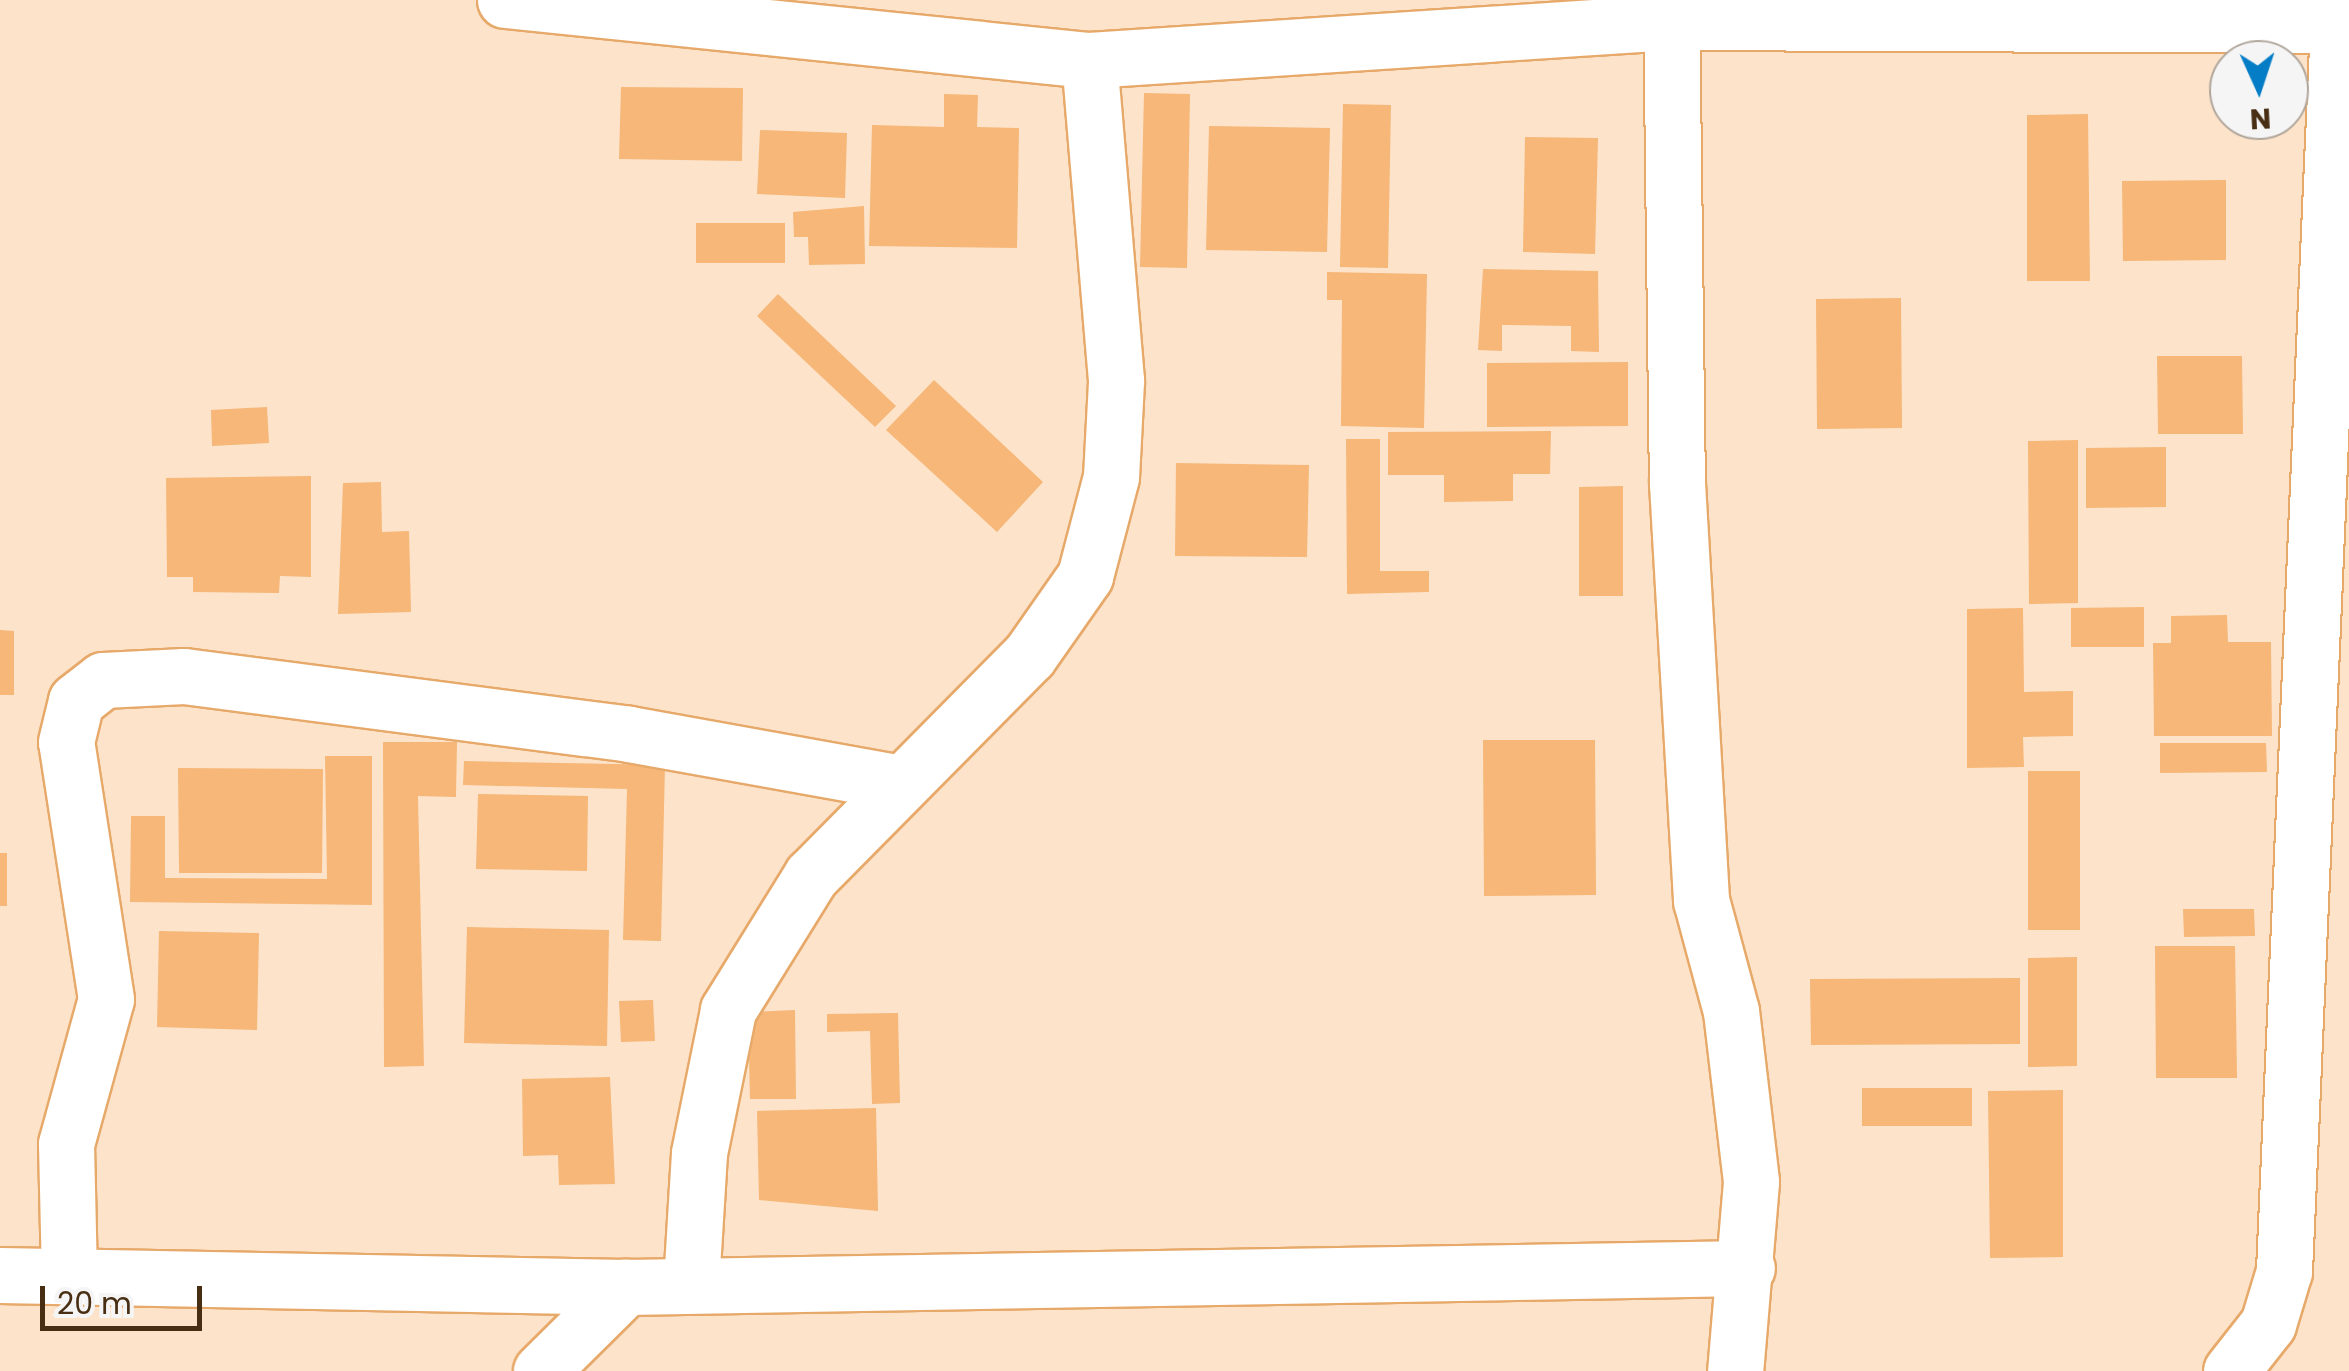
<!DOCTYPE html>
<html>
<head>
<meta charset="utf-8">
<style>
	body { margin:0 }
	#map { position:relative; width:2349px; height:1371px; overflow:hidden; background:#fde3ca; font-family:Poppins,sans-serif }
	div>[style] { position:absolute }
	.building>* { inset:0; background:#f6b778 }
	.roads { filter:drop-shadow(2px 0 #e7a96a) drop-shadow(-2px 0 #e7a96a) drop-shadow(0 2px #e7a96a) drop-shadow(0 -2px #e7a96a) }
	.street>* { height:55px; margin:-27.5px; padding:0 27.5px; transform-origin:27.5px; border-radius:27.5px; background:#fff }
	span { translate:-50% -50%; white-space:nowrap; text-align:center; line-height:1.15; -webkit-text-stroke:9px #f5f5f5; paint-order:stroke }
	.north { position:absolute; left:2209px; top:40px; width:100px; height:100px; box-sizing:border-box; background:#f5f5f5; border:2px solid #b0a69b; border-radius:50%; rotate:177deg; font-size:28px; font-weight:700; line-height:40px; text-align:center; color:#482f14 }
	.north::after { content:''; display:block; margin:auto; width:35px; height:45px; background:#047dc6; clip-path:polygon(50% 0,100% 100%,50% 72%,0 100%) }
	.scale { position:absolute; left:40px; top:1286px; width:162px; height:45px; box-sizing:border-box; border:5px solid #482f14; border-top:0; padding-left:12px; font-size:30px; line-height:35px; white-space:nowrap; color:#482f14; -webkit-text-stroke:8px #f5f5f5; paint-order:stroke }
</style>
</head>
<body>
<div id="map">
	<div class="building">
		<i style="clip-path:polygon(621px 87px,743px 88px,742px 161px,619px 159px)"></i>
		<i style="clip-path:polygon(1144px 93px,1190px 94px,1187px 268px,1140px 267px)"></i>
		<i style="clip-path:polygon(944px 94px,978px 95px,977px 127px,1019px 128px,1017px 248px,869px 246px,872px 125px,944px 127px)"></i>
		<i style="clip-path:polygon(1343px 104px,1391px 105px,1388px 268px,1340px 267px)"></i>
		<i style="clip-path:polygon(2088px 114px,2090px 281px,2027px 281px,2027px 115px)"></i>
		<i style="clip-path:polygon(1209px 126px,1330px 128px,1327px 252px,1206px 250px)"></i>
		<i style="clip-path:polygon(760px 130px,847px 133px,845px 198px,757px 194px)"></i>
		<i style="clip-path:polygon(1525px 137px,1598px 138px,1595px 254px,1523px 252px)"></i>
		<i style="clip-path:polygon(2226px 180px,2226px 260px,2123px 261px,2122px 181px)"></i>
		<i style="clip-path:polygon(864px 206px,865px 264px,809px 265px,808px 237px,794px 237px,793px 212px)"></i>
		<i style="clip-path:polygon(696px 223px,785px 223px,785px 263px,696px 263px)"></i>
		<i style="clip-path:polygon(1483px 269px,1598px 271px,1599px 352px,1571px 351px,1571px 326px,1502px 325px,1502px 351px,1478px 350px)"></i>
		<i style="clip-path:polygon(1327px 272px,1427px 274px,1424px 428px,1341px 426px,1342px 300px,1327px 300px)"></i>
		<i style="clip-path:polygon(778px 294px,896px 406px,875px 427px,757px 316px)"></i>
		<i style="clip-path:polygon(1901px 298px,1902px 428px,1817px 429px,1816px 299px)"></i>
		<i style="clip-path:polygon(2157px 356px,2242px 356px,2243px 434px,2158px 434px)"></i>
		<i style="clip-path:polygon(1628px 362px,1628px 426px,1487px 427px,1487px 363px)"></i>
		<i style="clip-path:polygon(934px 380px,1043px 482px,997px 532px,886px 430px)"></i>
		<i style="clip-path:polygon(267px 407px,269px 443px,212px 446px,211px 410px)"></i>
		<i style="clip-path:polygon(1551px 431px,1550px 474px,1513px 474px,1513px 501px,1444px 502px,1444px 475px,1388px 475px,1388px 432px)"></i>
		<i style="clip-path:polygon(1346px 439px,1380px 439px,1380px 571px,1429px 571px,1429px 592px,1347px 594px)"></i>
		<i style="clip-path:polygon(2078px 440px,2078px 603px,2029px 604px,2028px 441px)"></i>
		<i style="clip-path:polygon(2166px 447px,2166px 507px,2086px 508px,2086px 448px)"></i>
		<i style="clip-path:polygon(1176px 463px,1309px 465px,1307px 557px,1175px 556px)"></i>
		<i style="clip-path:polygon(311px 476px,311px 577px,280px 576px,279px 593px,193px 592px,193px 577px,167px 577px,166px 478px)"></i>
		<i style="clip-path:polygon(381px 482px,382px 532px,409px 531px,411px 612px,338px 614px,343px 483px)"></i>
		<i style="clip-path:polygon(1623px 486px,1623px 596px,1579px 596px,1579px 487px)"></i>
		<i style="clip-path:polygon(2144px 607px,2144px 647px,2071px 647px,2071px 608px)"></i>
		<i style="clip-path:polygon(2023px 608px,2024px 692px,2073px 691px,2073px 736px,2023px 737px,2024px 767px,1967px 768px,1967px 609px)"></i>
		<i style="clip-path:polygon(2227px 615px,2228px 642px,2271px 642px,2272px 736px,2154px 736px,2153px 643px,2171px 643px,2171px 616px)"></i>
		<i style="clip-path:polygon(0 630px,14px 631px,14px 695px,0 695px)"></i>
		<i style="clip-path:polygon(1483px 740px,1595px 740px,1596px 895px,1484px 896px)"></i>
		<i style="clip-path:polygon(383px 742px,457px 742px,456px 797px,418px 796px,424px 1066px,384px 1067px)"></i>
		<i style="clip-path:polygon(2160px 743px,2266px 743px,2267px 772px,2160px 773px)"></i>
		<i style="clip-path:polygon(325px 756px,372px 756px,372px 905px,130px 902px,131px 816px,165px 816px,165px 878px,327px 879px)"></i>
		<i style="clip-path:polygon(464px 761px,665px 765px,661px 941px,623px 940px,627px 789px,463px 785px)"></i>
		<i style="clip-path:polygon(178px 768px,323px 769px,322px 873px,179px 873px)"></i>
		<i style="clip-path:polygon(2028px 771px,2080px 771px,2080px 930px,2028px 930px)"></i>
		<i style="clip-path:polygon(478px 794px,588px 796px,587px 871px,476px 869px)"></i>
		<i style="clip-path:polygon(0 853px,7px 853px,7px 906px,0 906px)"></i>
		<i style="clip-path:polygon(2183px 909px,2254px 909px,2255px 936px,2184px 937px)"></i>
		<i style="clip-path:polygon(467px 927px,609px 930px,607px 1046px,464px 1043px)"></i>
		<i style="clip-path:polygon(159px 931px,259px 933px,257px 1030px,157px 1027px)"></i>
		<i style="clip-path:polygon(2155px 946px,2235px 946px,2237px 1078px,2156px 1078px)"></i>
		<i style="clip-path:polygon(2077px 957px,2077px 1066px,2028px 1067px,2028px 958px)"></i>
		<i style="clip-path:polygon(2020px 978px,2020px 1044px,1811px 1045px,1810px 979px)"></i>
		<i style="clip-path:polygon(653px 1000px,655px 1041px,621px 1042px,619px 1001px)"></i>
		<i style="clip-path:polygon(795px 1010px,796px 1099px,750px 1099px,748px 1012px)"></i>
		<i style="clip-path:polygon(898px 1013px,900px 1103px,872px 1104px,870px 1031px,827px 1032px,827px 1014px)"></i>
		<i style="clip-path:polygon(610px 1077px,615px 1184px,559px 1185px,558px 1155px,523px 1156px,522px 1079px)"></i>
		<i style="clip-path:polygon(1862px 1088px,1972px 1088px,1972px 1126px,1862px 1126px)"></i>
		<i style="clip-path:polygon(2063px 1090px,2063px 1257px,1990px 1258px,1988px 1091px)"></i>
		<i style="clip-path:polygon(876px 1108px,878px 1211px,759px 1200px,757px 1111px)"></i>
	</div>
	<div class="roads">
		<div class="street">
			<i style="left:505px;top:0;width:587px;rotate:5.87deg"></i>
			<i style="left:1089px;top:60px;width:582px;rotate:-3.74deg"></i>
			<i style="left:1670px;top:22px;width:679px;rotate:0.25deg"></i>
			<i style="left:1671px;top:0;width:483px;rotate:89.3deg"></i>
			<i style="left:1677px;top:483px;width:418px;rotate:86.7deg"></i>
			<i style="left:1701px;top:900px;width:115px;rotate:74.9deg"></i>
			<i style="left:1731px;top:1011px;width:172px;rotate:83.3deg"></i>
			<i style="left:1751px;top:1182px;width:190px;rotate:94.8deg"></i>
			<i style="left:0;top:1275px;width:626px;rotate:1.1deg"></i>
			<i style="left:626px;top:1287px;width:1121px;rotate:-0.97deg"></i>
			<i style="left:69px;top:1276px;width:132px;rotate:-91.3deg"></i>
			<i style="left:66px;top:1144px;width:150px;rotate:-74.6deg"></i>
			<i style="left:106px;top:999px;width:260px;rotate:-98.8deg"></i>
			<i style="left:66px;top:742px;width:42px;rotate:-76.3deg"></i>
			<i style="left:76px;top:701px;width:34px;rotate:-38deg"></i>
			<i style="left:103px;top:680px;width:81px;rotate:-2.8deg"></i>
			<i style="left:184px;top:676px;width:449px;rotate:7.4deg"></i>
			<i style="left:629px;top:734px;width:272px;rotate:10.2deg"></i>
			<i style="left:691px;top:1284px;width:131px;rotate:-86.5deg"></i>
			<i style="left:699px;top:1153px;width:146px;rotate:-78.5deg"></i>
			<i style="left:728px;top:1010px;width:158px;rotate:-58.2deg"></i>
			<i style="left:811px;top:876px;width:310px;rotate:-45.3deg"></i>
			<i style="left:1029px;top:656px;width:98px;rotate:-55deg"></i>
			<i style="left:1085px;top:576px;width:102px;rotate:-75.3deg"></i>
			<i style="left:1111px;top:477px;width:97px;rotate:-87deg"></i>
			<i style="left:1116px;top:380px;width:321px;rotate:-94.8deg"></i>
			<i style="left:541px;top:1371px;width:120px;rotate:-44.7deg"></i>
			<i style="left:2231px;top:1371px;width:60px;rotate:-51.8deg"></i>
			<i style="left:2268px;top:1324px;width:55px;rotate:-73.2deg"></i>
			<i style="left:2284px;top:1271px;width:1272px;rotate:-87.52deg"></i>
		</div>
	</div>
	<div class="north">N</div>
	<div class="scale">20 m</div>
</div>
</body>
</html>
